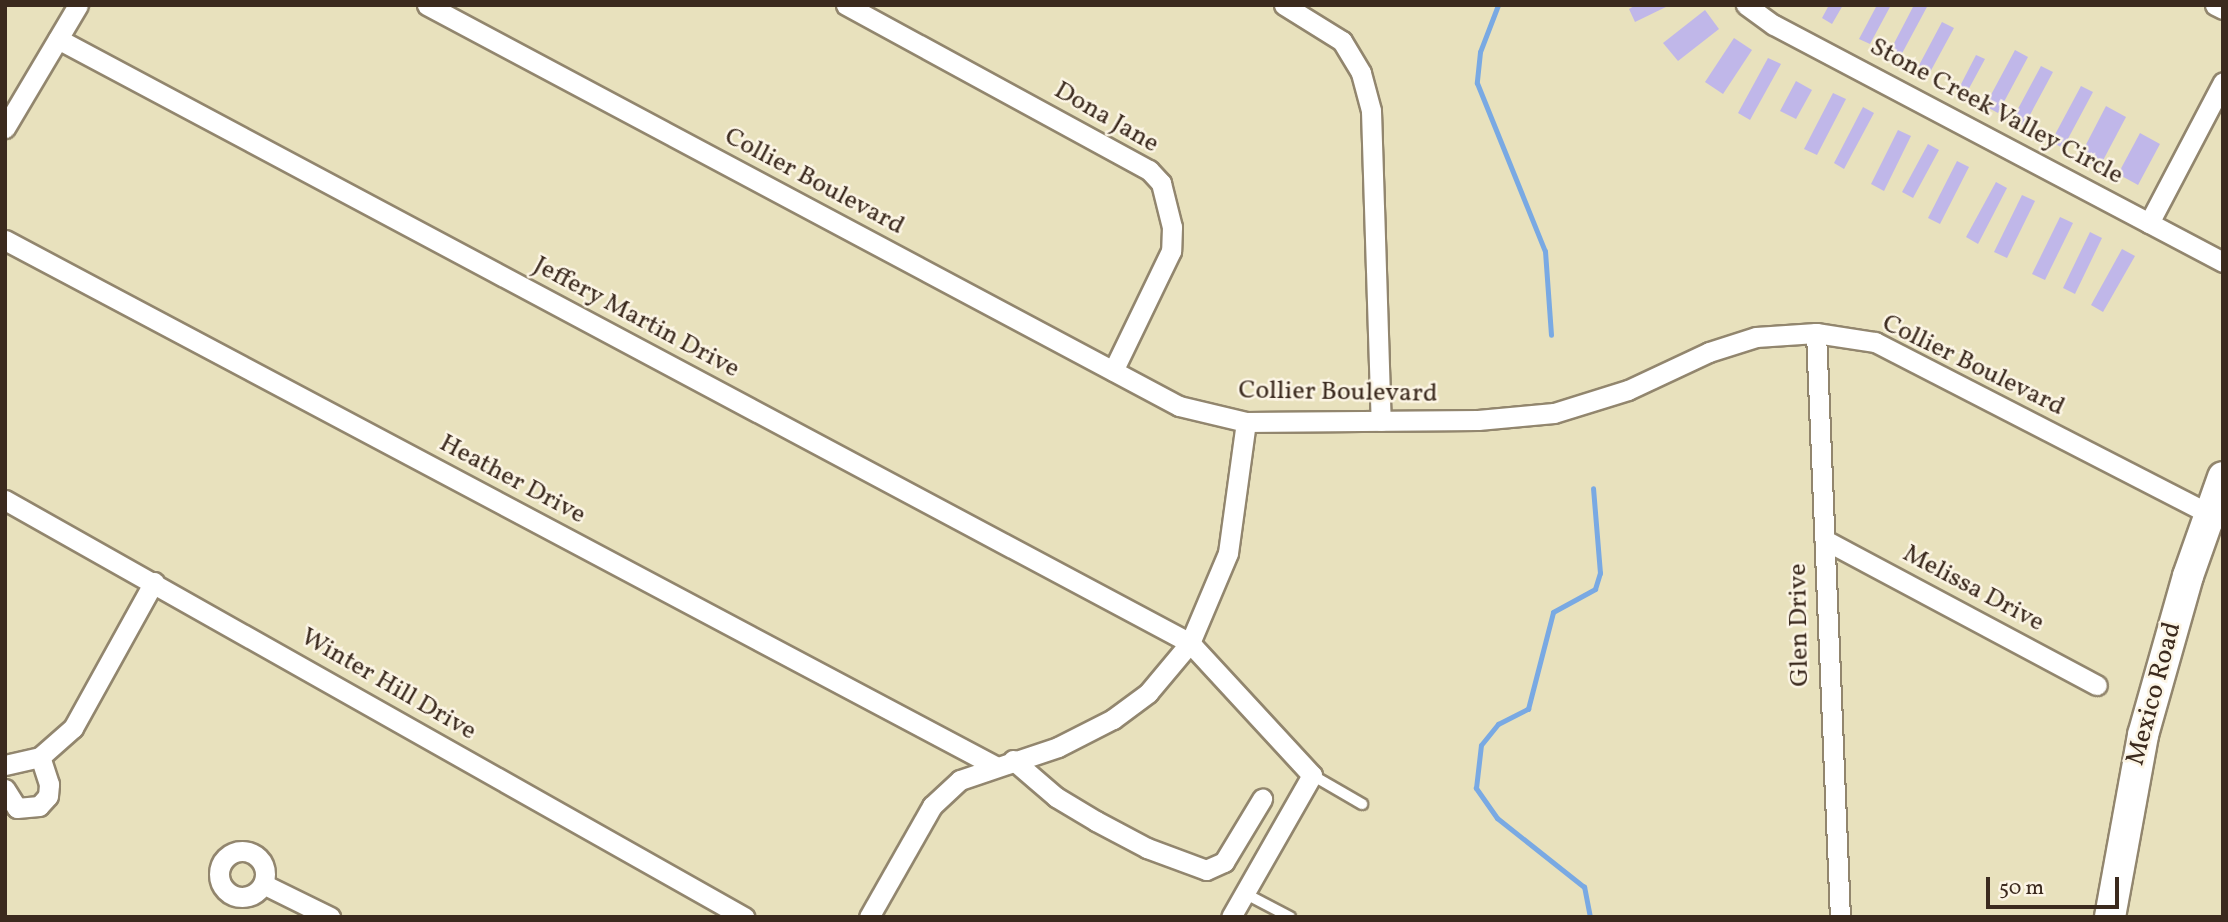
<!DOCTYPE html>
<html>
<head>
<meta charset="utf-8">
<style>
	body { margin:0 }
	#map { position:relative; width:2228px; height:922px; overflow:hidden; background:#e8e1bd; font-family:Vollkorn,serif }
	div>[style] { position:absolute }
	.stream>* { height:5px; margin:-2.5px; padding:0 2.5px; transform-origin:2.5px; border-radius:2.5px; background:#79a9e3 }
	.building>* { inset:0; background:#c0b7e9 }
	.roads { filter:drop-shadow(2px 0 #92866e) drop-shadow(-2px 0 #92866e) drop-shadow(0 2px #92866e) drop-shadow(0 -2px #92866e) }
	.lane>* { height:10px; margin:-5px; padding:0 5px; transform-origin:5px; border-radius:5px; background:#fff }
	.street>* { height:19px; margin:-9.5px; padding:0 9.5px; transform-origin:9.5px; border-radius:9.5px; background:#fff }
	.street>.ring { margin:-9.5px; padding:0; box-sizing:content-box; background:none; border:19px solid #fff; border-radius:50% }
	.primary>* { height:30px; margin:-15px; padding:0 15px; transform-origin:15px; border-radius:15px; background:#fff }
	span { translate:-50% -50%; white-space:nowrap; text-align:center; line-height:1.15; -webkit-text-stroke:5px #fcf5e5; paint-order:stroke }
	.street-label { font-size:26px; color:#3b2a1e }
	.frame { position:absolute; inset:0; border:7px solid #3b2a1e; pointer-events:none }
	.scale { position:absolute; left:1986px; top:877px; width:133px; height:32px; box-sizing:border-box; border:4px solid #3b2a1e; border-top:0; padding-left:9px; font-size:21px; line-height:24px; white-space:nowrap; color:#3b2a1e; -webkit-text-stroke:5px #fcf5e5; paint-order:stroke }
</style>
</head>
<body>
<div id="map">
	<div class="stream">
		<i style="left:1498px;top:5px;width:50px;rotate:111deg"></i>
		<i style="left:1480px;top:52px;width:31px;rotate:96deg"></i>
		<i style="left:1477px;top:83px;width:181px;rotate:68deg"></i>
		<i style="left:1545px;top:251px;width:84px;rotate:85.9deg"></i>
		<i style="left:1590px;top:917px;width:31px;rotate:-101deg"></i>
		<i style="left:1584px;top:887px;width:111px;rotate:-141.6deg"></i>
		<i style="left:1497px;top:818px;width:37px;rotate:-125deg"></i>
		<i style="left:1476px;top:788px;width:43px;rotate:-83.4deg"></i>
		<i style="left:1481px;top:745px;width:27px;rotate:-51deg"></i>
		<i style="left:1498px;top:724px;width:34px;rotate:-27deg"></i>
		<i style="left:1528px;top:709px;width:100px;rotate:-75.5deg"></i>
		<i style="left:1553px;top:612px;width:48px;rotate:-28.7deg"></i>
		<i style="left:1595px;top:589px;width:17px;rotate:-73deg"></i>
		<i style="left:1600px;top:573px;width:85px;rotate:-94.7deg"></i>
	</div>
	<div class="building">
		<i style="clip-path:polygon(1636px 5px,1670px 5px,1635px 22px,1629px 9px)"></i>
		<i style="clip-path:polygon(1829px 5px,1843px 5px,1832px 24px,1822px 18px)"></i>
		<i style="clip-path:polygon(1877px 5px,1891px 5px,1870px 44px,1859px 39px)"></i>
		<i style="clip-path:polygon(1914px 5px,1928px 5px,1899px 59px,1889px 53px)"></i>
		<i style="clip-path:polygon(1705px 10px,1719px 29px,1678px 61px,1663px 43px)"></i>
		<i style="clip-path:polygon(1942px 22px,1954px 28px,1928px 76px,1917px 69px)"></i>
		<i style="clip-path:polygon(1734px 38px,1752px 50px,1723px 94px,1705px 82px)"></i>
		<i style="clip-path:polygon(2015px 50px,2028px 57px,1998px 113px,1985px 106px)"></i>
		<i style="clip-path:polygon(1976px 55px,1985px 59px,1966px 94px,1958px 90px)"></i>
		<i style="clip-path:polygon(1768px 58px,1781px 64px,1750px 120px,1738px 113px)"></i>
		<i style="clip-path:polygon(2041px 66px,2053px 72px,2024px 126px,2012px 120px)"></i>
		<i style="clip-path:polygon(1796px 81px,1812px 90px,1796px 119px,1780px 111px)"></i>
		<i style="clip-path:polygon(2081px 86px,2093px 92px,2063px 148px,2051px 142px)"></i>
		<i style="clip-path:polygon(1833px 93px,1846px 99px,1817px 155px,1804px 149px)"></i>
		<i style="clip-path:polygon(2106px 106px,2126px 117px,2099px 168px,2079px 158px)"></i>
		<i style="clip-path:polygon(1863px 107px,1874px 113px,1844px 169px,1834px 163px)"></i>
		<i style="clip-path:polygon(1898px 130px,1911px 136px,1884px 191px,1871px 184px)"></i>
		<i style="clip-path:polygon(2140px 133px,2160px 144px,2138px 185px,2118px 174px)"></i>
		<i style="clip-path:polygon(1928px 144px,1939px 150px,1913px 198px,1902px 192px)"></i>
		<i style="clip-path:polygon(1957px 161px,1969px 167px,1940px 224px,1928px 218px)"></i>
		<i style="clip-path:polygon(1996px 182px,2007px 188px,1978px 244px,1966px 237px)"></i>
		<i style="clip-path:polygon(2022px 195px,2035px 201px,2007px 258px,1994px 252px)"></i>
		<i style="clip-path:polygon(2060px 217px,2073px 223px,2045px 280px,2032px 274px)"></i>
		<i style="clip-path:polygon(2090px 232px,2102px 238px,2075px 294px,2063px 288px)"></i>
		<i style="clip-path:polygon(2122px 249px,2135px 256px,2103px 312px,2091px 305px)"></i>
	</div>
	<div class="roads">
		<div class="lane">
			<i style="left:1312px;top:775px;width:58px;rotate:30.1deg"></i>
			<i style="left:1244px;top:893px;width:52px;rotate:27.6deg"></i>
		</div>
		<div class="street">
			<i style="left:427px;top:5px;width:852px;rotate:28.07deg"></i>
			<i style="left:1179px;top:406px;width:69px;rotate:13.4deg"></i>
			<i style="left:1246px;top:422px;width:232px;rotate:-0.5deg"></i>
			<i style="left:1478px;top:420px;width:76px;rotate:-5.3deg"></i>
			<i style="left:1554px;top:413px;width:77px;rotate:-17.3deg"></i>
			<i style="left:1628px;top:390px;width:89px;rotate:-25.1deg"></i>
			<i style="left:1709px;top:352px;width:49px;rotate:-17.7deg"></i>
			<i style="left:1756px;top:337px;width:60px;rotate:-3.8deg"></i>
			<i style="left:1816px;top:333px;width:60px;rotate:8.7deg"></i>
			<i style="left:1875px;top:342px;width:387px;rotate:27.2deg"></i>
			<i style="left:846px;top:5px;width:345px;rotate:28.6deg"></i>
			<i style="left:1149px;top:170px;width:18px;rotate:47deg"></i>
			<i style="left:1161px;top:183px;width:45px;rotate:76deg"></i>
			<i style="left:1172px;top:227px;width:24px;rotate:92deg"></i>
			<i style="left:1171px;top:251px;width:133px;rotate:115.8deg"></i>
			<i style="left:1284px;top:5px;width:68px;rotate:31.8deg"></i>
			<i style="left:1342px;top:41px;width:37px;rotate:59deg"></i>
			<i style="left:1361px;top:73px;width:39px;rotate:75deg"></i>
			<i style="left:1371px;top:111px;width:310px;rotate:88.2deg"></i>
			<i style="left:1746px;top:5px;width:34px;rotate:36deg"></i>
			<i style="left:1774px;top:25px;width:508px;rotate:27.83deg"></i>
			<i style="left:2215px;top:5px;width:9px;rotate:27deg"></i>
			<i style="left:58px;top:39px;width:1283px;rotate:28.08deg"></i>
			<i style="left:1190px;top:643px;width:180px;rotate:47.3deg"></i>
			<i style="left:1312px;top:775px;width:163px;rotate:119.7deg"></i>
			<i style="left:5px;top:128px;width:143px;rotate:-59.3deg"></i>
			<i style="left:2149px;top:223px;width:159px;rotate:-62.3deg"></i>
			<i style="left:5px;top:240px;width:1121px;rotate:27.98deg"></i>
			<i style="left:1816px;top:333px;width:584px;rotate:87.65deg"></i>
			<i style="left:5px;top:500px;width:849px;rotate:29.43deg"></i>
			<i style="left:1825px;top:540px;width:308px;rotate:28.1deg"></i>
			<i style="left:1013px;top:760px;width:57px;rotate:40.7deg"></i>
			<i style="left:1056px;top:797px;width:47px;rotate:31deg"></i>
			<i style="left:1096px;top:821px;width:58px;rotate:27.9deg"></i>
			<i style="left:1147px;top:848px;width:63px;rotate:20.4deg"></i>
			<i style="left:1206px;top:870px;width:20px;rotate:-24deg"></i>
			<i style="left:1224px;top:862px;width:74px;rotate:-58.9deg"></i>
			<i style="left:5px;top:765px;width:36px;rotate:-13deg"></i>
			<i style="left:40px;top:757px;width:44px;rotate:-41.3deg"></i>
			<i style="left:73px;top:728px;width:167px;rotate:-61deg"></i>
			<i style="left:5px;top:789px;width:22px;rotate:58deg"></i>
			<i style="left:17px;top:808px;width:22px;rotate:-5deg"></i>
			<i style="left:39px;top:806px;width:13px;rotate:-48deg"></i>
			<i style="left:48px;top:796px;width:12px;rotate:-85deg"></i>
			<i style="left:49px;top:784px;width:28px;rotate:-108deg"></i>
			<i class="ring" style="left:219px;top:851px;width:27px;height:27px"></i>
			<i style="left:263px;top:884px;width:75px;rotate:26.2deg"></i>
			<i style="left:869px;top:917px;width:128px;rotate:-60.4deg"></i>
			<i style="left:932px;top:806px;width:38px;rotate:-43deg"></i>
			<i style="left:960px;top:780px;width:103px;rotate:-18.6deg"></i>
			<i style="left:1058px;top:747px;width:62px;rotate:-27deg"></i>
			<i style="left:1113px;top:719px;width:44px;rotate:-36.6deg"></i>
			<i style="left:1148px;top:693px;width:65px;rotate:-50deg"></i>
			<i style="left:1190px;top:643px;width:98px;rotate:-67.1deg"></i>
			<i style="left:1228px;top:553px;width:132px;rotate:-82.2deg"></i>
		</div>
		<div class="primary">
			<i style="left:2110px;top:917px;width:185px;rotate:-79.7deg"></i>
			<i style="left:2143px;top:735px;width:165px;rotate:-74.2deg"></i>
			<i style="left:2188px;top:576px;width:105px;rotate:-70.5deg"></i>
		</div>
	</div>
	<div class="street-label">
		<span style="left:1996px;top:112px;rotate:28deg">Stone Creek Valley Circle</span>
		<span style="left:1106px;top:118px;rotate:30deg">Dona Jane</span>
		<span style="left:814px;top:182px;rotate:28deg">Collier Boulevard</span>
		<span style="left:636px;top:318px;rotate:28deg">Jeffery Martin Drive</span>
		<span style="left:1973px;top:366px;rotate:26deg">Collier Boulevard</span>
		<span style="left:1338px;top:393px;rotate:1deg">Collier Boulevard</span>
		<span style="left:512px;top:480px;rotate:28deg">Heather Drive</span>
		<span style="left:1973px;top:589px;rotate:28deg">Melissa Drive</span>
		<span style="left:1800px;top:625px;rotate:-91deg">Glen Drive</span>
		<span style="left:388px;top:685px;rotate:30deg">Winter Hill Drive</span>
		<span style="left:2155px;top:694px;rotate:-75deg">Mexico Road</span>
	</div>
	<div class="frame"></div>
	<div class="scale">50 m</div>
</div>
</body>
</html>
